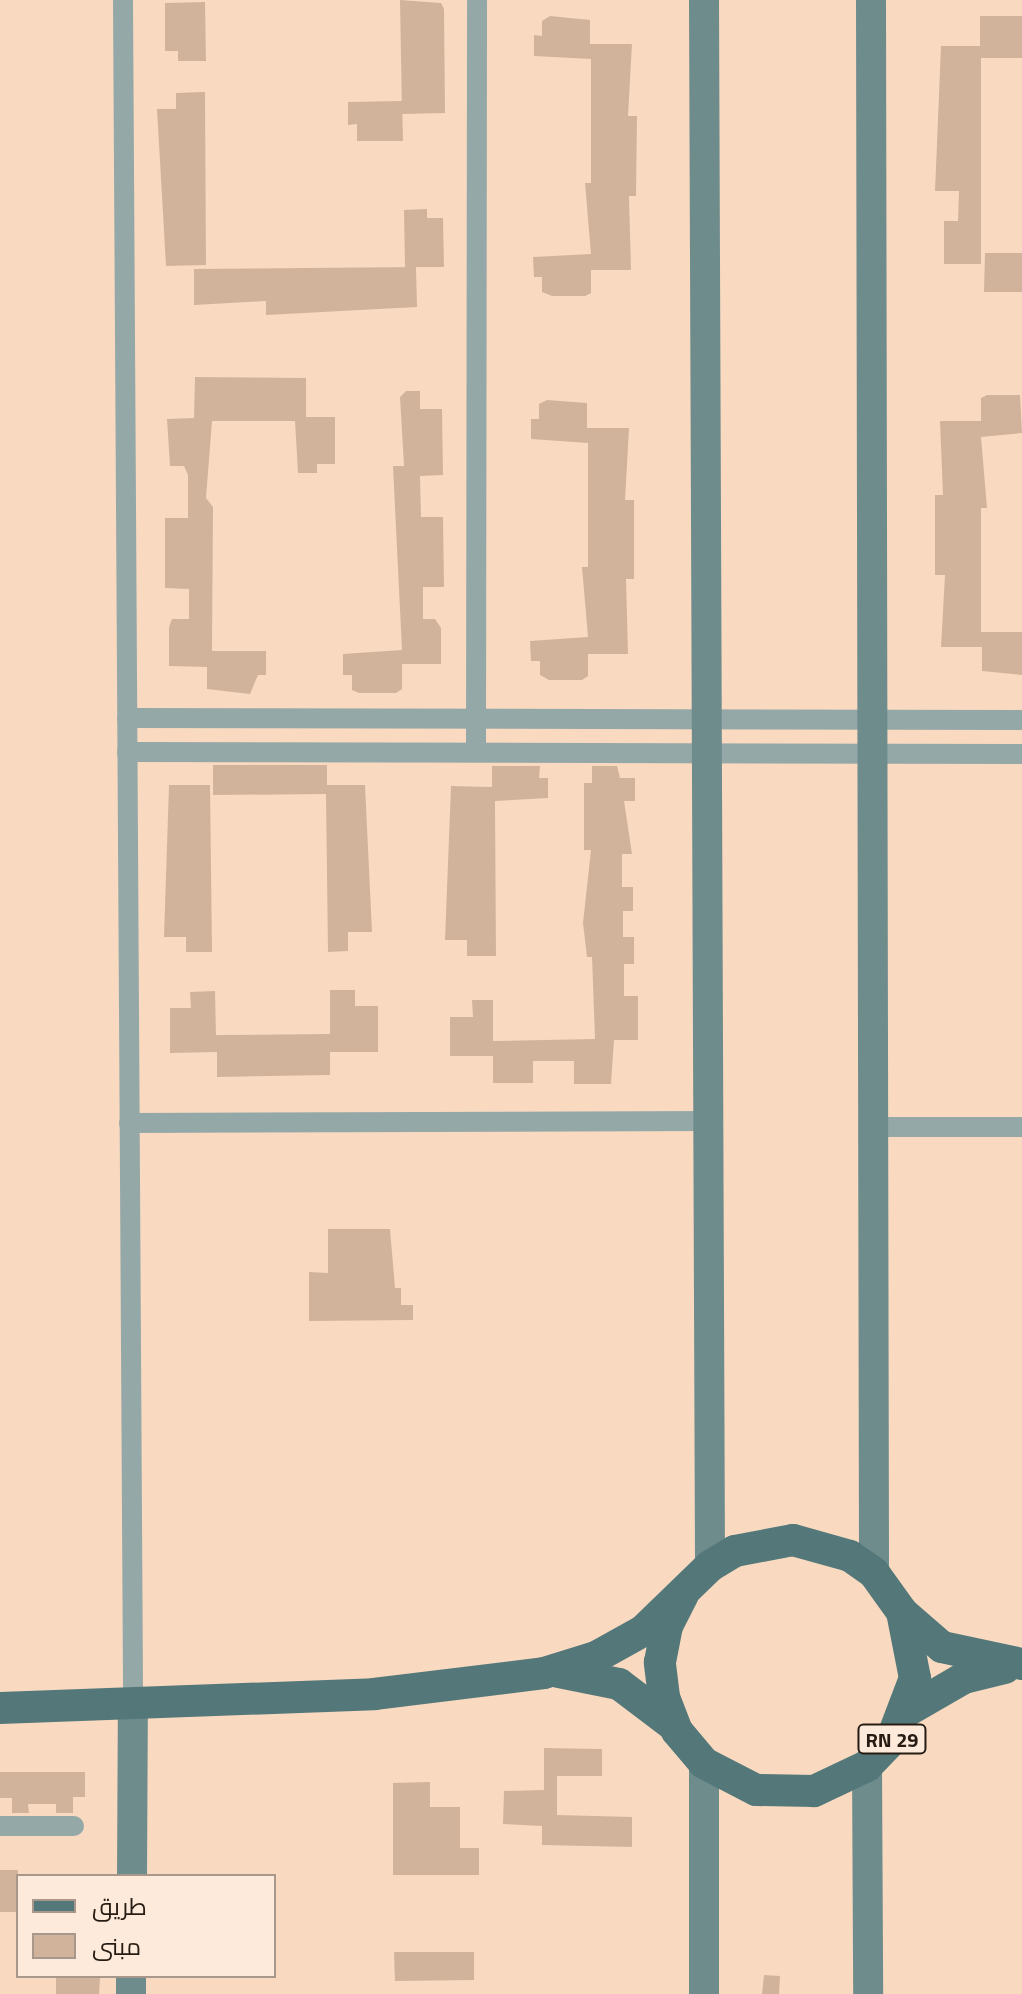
<!DOCTYPE html>
<html>
<head>
<meta charset="utf-8">
<style>
	body { margin:0 }
	#map { position:relative; width:1022px; height:1994px; overflow:hidden; background:#f9dac1; font-family:"Titillium Web",Cairo,sans-serif }
	div>[style] { position:absolute }
	.building>* { inset:0; background:#d1b39b }
	.street>* { height:20px; margin:-10px; padding:0 10px; transform-origin:10px; border-radius:10px; background:#95a8a8 }
	.secondary>* { height:30px; margin:-15px; padding:0 15px; transform-origin:15px; border-radius:15px; background:#6f8c8d }
	.primary>* { height:32px; margin:-16px; padding:0 16px; transform-origin:16px; border-radius:16px; background:#547879 }
	span { translate:-50% -50%; white-space:nowrap; text-align:center; line-height:1.15; -webkit-text-stroke:8px #fdeadb; paint-order:stroke }
	.shield-label span { padding:2px 6px; background:#fdeadb; border:2px solid; border-radius:6px; -webkit-text-stroke-width:0 }
	.shield-label { font-size:20px; color:#271c13; font-weight:700 }
	.legend { position:absolute; left:16px; top:1874px; width:260px; height:104px; box-sizing:border-box; background:#fdeadb; border:2px solid #a7988b; margin:0; padding:10px 14px; list-style:none; font-size:24px; color:#271c13 }
	.legend li { display:flex; align-items:center; gap:16px; height:40px }
	.legend b { width:40px; border:2px solid #a7988b }
</style>
</head>
<body>
<div id="map">
	<div class="building">
		<i style="clip-path:polygon(400px 0,441px 3px,444px 9px,445px 113px,402px 114px)"></i>
		<i style="clip-path:polygon(205px 2px,206px 61px,178px 61px,178px 51px,165px 51px,165px 3px)"></i>
		<i style="clip-path:polygon(550px 16px,590px 20px,590px 44px,632px 44px,628px 116px,637px 116px,636px 196px,629px 196px,631px 270px,591px 270px,591px 293px,585px 296px,552px 296px,542px 292px,542px 277px,534px 277px,533px 257px,591px 254px,585px 183px,591px 183px,591px 59px,534px 56px,534px 35px,542px 36px,542px 21px)"></i>
		<i style="clip-path:polygon(980px 16px,1022px 16px,1022px 58px,981px 58px,981px 264px,944px 264px,944px 221px,958px 221px,959px 191px,935px 191px,941px 46px,980px 46px)"></i>
		<i style="clip-path:polygon(205px 92px,206px 265px,166px 266px,157px 109px,176px 109px,176px 93px)"></i>
		<i style="clip-path:polygon(402px 101px,403px 141px,357px 141px,357px 124px,348px 125px,348px 102px)"></i>
		<i style="clip-path:polygon(427px 209px,427px 218px,443px 218px,444px 267px,405px 267px,404px 210px)"></i>
		<i style="clip-path:polygon(985px 253px,1022px 253px,1022px 292px,984px 292px)"></i>
		<i style="clip-path:polygon(416px 267px,417px 307px,266px 315px,266px 301px,194px 305px,194px 269px)"></i>
		<i style="clip-path:polygon(195px 377px,306px 378px,306px 417px,335px 417px,335px 464px,317px 464px,317px 473px,298px 473px,295px 421px,212px 421px,206px 498px,213px 507px,212px 651px,266px 651px,266px 675px,258px 675px,250px 694px,207px 689px,207px 667px,169px 666px,169px 627px,172px 619px,189px 619px,189px 589px,165px 588px,165px 518px,188px 518px,188px 475px,184px 466px,170px 466px,167px 419px,194px 418px)"></i>
		<i style="clip-path:polygon(406px 391px,420px 391px,420px 409px,442px 409px,443px 475px,420px 476px,421px 517px,443px 517px,444px 587px,423px 587px,423px 619px,435px 619px,441px 628px,441px 664px,402px 664px,402px 689px,396px 693px,359px 693px,352px 690px,352px 675px,343px 675px,343px 654px,402px 650px,393px 466px,404px 466px,400px 397px)"></i>
		<i style="clip-path:polygon(987px 395px,1020px 395px,1022px 433px,981px 437px,987px 508px,981px 508px,981px 632px,1022px 632px,1022px 675px,982px 671px,982px 647px,941px 647px,945px 575px,935px 575px,935px 495px,943px 495px,940px 421px,981px 421px,981px 398px)"></i>
		<i style="clip-path:polygon(547px 400px,587px 403px,587px 428px,629px 428px,625px 500px,634px 500px,634px 579px,626px 579px,628px 654px,588px 654px,588px 676px,582px 680px,549px 680px,540px 675px,540px 661px,531px 661px,530px 641px,588px 637px,582px 567px,588px 567px,588px 443px,531px 439px,531px 419px,539px 419px,539px 404px)"></i>
		<i style="clip-path:polygon(213px 765px,327px 765px,327px 785px,365px 785px,372px 932px,348px 932px,348px 951px,328px 952px,326px 794px,213px 795px)"></i>
		<i style="clip-path:polygon(492px 766px,540px 766px,539px 778px,548px 778px,548px 798px,495px 801px,496px 956px,467px 956px,467px 940px,445px 940px,451px 786px,492px 787px)"></i>
		<i style="clip-path:polygon(592px 766px,617px 766px,620px 778px,635px 778px,635px 801px,624px 801px,632px 854px,622px 854px,622px 887px,633px 887px,633px 911px,623px 911px,623px 937px,634px 937px,634px 964px,624px 964px,624px 996px,638px 996px,638px 1040px,614px 1040px,611px 1084px,574px 1084px,574px 1061px,533px 1061px,533px 1083px,493px 1083px,493px 1056px,450px 1056px,450px 1017px,473px 1017px,472px 1000px,493px 1000px,493px 1041px,595px 1039px,592px 957px,587px 957px,583px 923px,591px 850px,584px 850px,584px 783px,592px 783px)"></i>
		<i style="clip-path:polygon(169px 785px,210px 785px,212px 952px,186px 952px,186px 937px,164px 937px)"></i>
		<i style="clip-path:polygon(330px 990px,355px 990px,355px 1006px,378px 1006px,378px 1052px,330px 1052px,330px 1075px,217px 1077px,217px 1052px,170px 1053px,170px 1008px,191px 1008px,190px 992px,215px 991px,216px 1035px,330px 1034px)"></i>
		<i style="clip-path:polygon(328px 1229px,390px 1229px,395px 1288px,401px 1288px,401px 1305px,413px 1305px,413px 1320px,309px 1321px,309px 1272px,328px 1273px)"></i>
		<i style="clip-path:polygon(544px 1748px,602px 1749px,602px 1776px,557px 1776px,557px 1815px,632px 1817px,632px 1847px,542px 1845px,542px 1826px,503px 1824px,504px 1791px,544px 1790px)"></i>
		<i style="clip-path:polygon(0 1772px,85px 1772px,85px 1797px,73px 1797px,73px 1813px,56px 1813px,56px 1804px,28px 1804px,29px 1813px,12px 1813px,12px 1798px,0 1798px)"></i>
		<i style="clip-path:polygon(430px 1782px,430px 1807px,460px 1807px,460px 1848px,479px 1848px,479px 1875px,393px 1875px,393px 1783px)"></i>
		<i style="clip-path:polygon(0 1870px,18px 1870px,18px 1912px,0 1912px)"></i>
		<i style="clip-path:polygon(394px 1952px,474px 1952px,474px 1980px,395px 1981px)"></i>
		<i style="clip-path:polygon(764px 1975px,780px 1976px,779px 1994px,762px 1994px)"></i>
		<i style="clip-path:polygon(56px 1977px,100px 1978px,99px 1994px,56px 1994px)"></i>
	</div>
	<div class="street">
		<i style="left:123px;top:0;width:1703px;rotate:89.66deg"></i>
		<i style="left:127px;top:718px;width:895px;rotate:0.13deg"></i>
		<i style="left:127px;top:752px;width:895px;rotate:0.13deg"></i>
		<i style="left:476px;top:752px;width:752px;rotate:-89.92deg"></i>
		<i style="left:129px;top:1123px;width:580px;rotate:-0.2deg"></i>
		<i style="left:877px;top:1127px;width:145px"></i>
		<i style="left:0;top:1826px;width:74px"></i>
	</div>
	<div class="secondary">
		<i style="left:704px;top:0;width:1566px;rotate:89.78deg"></i>
		<i style="left:871px;top:0;width:1573px;rotate:89.89deg"></i>
		<i style="left:867px;top:1766px;width:228px;rotate:89.7deg"></i>
		<i style="left:132px;top:1876px;width:173px;rotate:-89.7deg"></i>
		<i style="left:131px;top:1994px;width:18px;rotate:-90deg"></i>
		<i style="left:704px;top:1994px;width:231px;rotate:-90deg"></i>
	</div>
	<div class="primary">
		<i style="left:904px;top:1614px;width:50px;rotate:41deg"></i>
		<i style="left:942px;top:1647px;width:82px;rotate:12deg"></i>
		<i style="left:559px;top:1672px;width:61px;rotate:11.3deg"></i>
		<i style="left:619px;top:1684px;width:68px;rotate:37.2deg"></i>
		<i style="left:0;top:1708px;width:374px;rotate:-2.1deg"></i>
		<i style="left:374px;top:1694px;width:171px;rotate:-7deg"></i>
		<i style="left:544px;top:1673px;width:54px;rotate:-17.1deg"></i>
		<i style="left:596px;top:1657px;width:54px;rotate:-29deg"></i>
		<i style="left:643px;top:1631px;width:93px;rotate:-44.1deg"></i>
		<i style="left:710px;top:1566px;width:29px;rotate:-31deg"></i>
		<i style="left:735px;top:1551px;width:59px;rotate:-10.7deg"></i>
		<i style="left:793px;top:1540px;width:59px;rotate:15.7deg"></i>
		<i style="left:850px;top:1556px;width:29px;rotate:35deg"></i>
		<i style="left:874px;top:1573px;width:48px;rotate:54.3deg"></i>
		<i style="left:902px;top:1612px;width:67px;rotate:78.9deg"></i>
		<i style="left:915px;top:1678px;width:67px;rotate:110.9deg"></i>
		<i style="left:891px;top:1741px;width:35px;rotate:134deg"></i>
		<i style="left:867px;top:1766px;width:59px;rotate:154.7deg"></i>
		<i style="left:814px;top:1791px;width:58px;rotate:-179deg"></i>
		<i style="left:756px;top:1790px;width:59px;rotate:-152.6deg"></i>
		<i style="left:704px;top:1763px;width:42px;rotate:-130.2deg"></i>
		<i style="left:677px;top:1731px;width:36px;rotate:-111deg"></i>
		<i style="left:664px;top:1697px;width:35px;rotate:-97deg"></i>
		<i style="left:660px;top:1662px;width:37px;rotate:-79deg"></i>
		<i style="left:667px;top:1626px;width:35px;rotate:-63deg"></i>
		<i style="left:907px;top:1711px;width:66px;rotate:-30.1deg"></i>
		<i style="left:964px;top:1678px;width:42px;rotate:-13.7deg"></i>
	</div>
	<div class="shield-label">
		<span style="left:892px;top:1739px">RN 29</span>
	</div>
	<ul class="legend">
	<li><b style="height:10px;background:#547879"></b>طريق</li>
	<li><b style="height:22px;background:#d1b39b"></b>مبنى</li>
	</ul>
</div>
</body>
</html>
